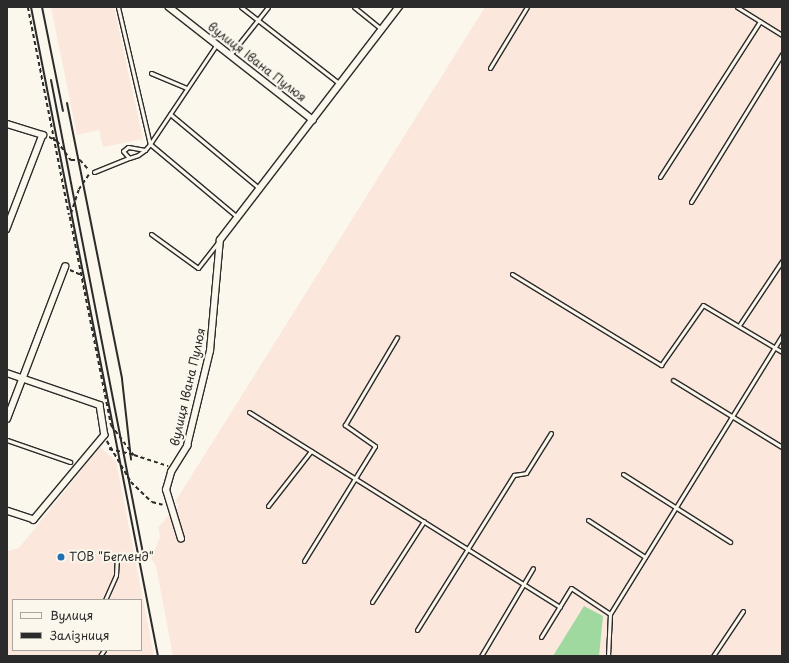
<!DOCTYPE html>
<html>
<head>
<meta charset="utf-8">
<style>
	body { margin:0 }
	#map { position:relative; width:789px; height:663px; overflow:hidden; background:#fbf7ec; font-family:"Playpen Sans",sans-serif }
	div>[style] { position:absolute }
	.built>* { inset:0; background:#fce7dd }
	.green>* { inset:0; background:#a0d99f }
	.path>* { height:1.5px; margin-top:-0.75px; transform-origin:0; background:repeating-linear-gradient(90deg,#2b2b2b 0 4px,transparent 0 7px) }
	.roads { filter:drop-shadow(1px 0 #2b2b2b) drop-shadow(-1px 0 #2b2b2b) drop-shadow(0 1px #2b2b2b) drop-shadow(0 -1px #2b2b2b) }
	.lane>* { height:3px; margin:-1.5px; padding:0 1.5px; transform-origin:1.5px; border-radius:1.5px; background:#fbf7ec }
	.street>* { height:5.5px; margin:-2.75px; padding:0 2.75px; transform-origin:2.75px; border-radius:2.75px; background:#fbf7ec }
	.rail>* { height:2px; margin:-1px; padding:0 1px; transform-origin:1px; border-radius:1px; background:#2b2b2b }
	.dots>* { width:11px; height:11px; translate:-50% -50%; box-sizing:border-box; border:2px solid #fbf7ec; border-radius:50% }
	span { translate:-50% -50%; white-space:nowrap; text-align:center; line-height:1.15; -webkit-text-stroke:4px #fbf7ec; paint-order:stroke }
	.street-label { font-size:12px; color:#2b2b2b }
	.poi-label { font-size:12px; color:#2b2b2b }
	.left { translate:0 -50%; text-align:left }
	.frame { position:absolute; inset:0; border:8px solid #2b2b2b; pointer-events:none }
	.legend { position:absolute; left:12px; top:599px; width:130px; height:52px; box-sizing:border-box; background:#fbf7ec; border:1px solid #a8a59f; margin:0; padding:5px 7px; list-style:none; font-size:12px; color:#2b2b2b }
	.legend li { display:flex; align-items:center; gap:8px; height:20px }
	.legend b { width:20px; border:1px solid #a8a59f }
</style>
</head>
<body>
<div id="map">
	<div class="built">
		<i style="clip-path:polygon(51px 7px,114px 7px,143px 139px,103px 147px,99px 130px,77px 135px)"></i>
		<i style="clip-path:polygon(485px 7px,782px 7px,782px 656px,173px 656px,156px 566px,151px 558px,160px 537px,158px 527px,179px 505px,175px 502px)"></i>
		<i style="clip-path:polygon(evenodd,100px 447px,116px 461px,154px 656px,7px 656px,7px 551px,19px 548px,100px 447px,13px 600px,141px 600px,141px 650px,13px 650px,13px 600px)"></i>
	</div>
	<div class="green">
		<i style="clip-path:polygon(584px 606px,603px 616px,599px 656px,553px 656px)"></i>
	</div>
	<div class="path">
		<i style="left:28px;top:7px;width:212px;rotate:78.8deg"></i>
		<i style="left:49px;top:137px;width:9px;rotate:27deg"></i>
		<i style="left:57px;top:141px;width:24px;rotate:54deg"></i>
		<i style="left:71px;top:160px;width:9px"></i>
		<i style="left:80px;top:160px;width:13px;rotate:48deg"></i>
		<i style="left:89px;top:175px;width:18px;rotate:124deg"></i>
		<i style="left:79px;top:190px;width:28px;rotate:108deg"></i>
		<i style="left:70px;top:217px;width:212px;rotate:78.8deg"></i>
		<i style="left:70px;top:270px;width:12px;rotate:24deg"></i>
		<i style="left:111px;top:425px;width:38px;rotate:53deg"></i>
		<i style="left:134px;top:455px;width:36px;rotate:18deg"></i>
		<i style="left:107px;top:441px;width:48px;rotate:59.7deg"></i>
		<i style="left:131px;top:482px;width:29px;rotate:44deg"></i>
		<i style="left:152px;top:502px;width:11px;rotate:15deg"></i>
		<i style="left:109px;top:449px;width:26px;rotate:13deg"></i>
	</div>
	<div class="roads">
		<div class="lane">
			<i style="left:118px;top:7px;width:141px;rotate:76.9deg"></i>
			<i style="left:150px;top:144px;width:112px;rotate:39.9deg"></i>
			<i style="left:241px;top:7px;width:125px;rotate:37.9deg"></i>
			<i style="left:354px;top:7px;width:36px;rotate:39deg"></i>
			<i style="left:737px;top:7px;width:53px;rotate:31.9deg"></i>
			<i style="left:230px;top:55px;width:61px;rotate:-51.6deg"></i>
			<i style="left:490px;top:68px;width:71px;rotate:-58.8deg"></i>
			<i style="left:151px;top:73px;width:39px;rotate:23deg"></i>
			<i style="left:170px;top:114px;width:117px;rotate:39.8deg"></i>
			<i style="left:145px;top:150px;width:17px;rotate:-170deg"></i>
			<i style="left:128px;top:147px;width:6px;rotate:141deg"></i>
			<i style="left:123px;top:151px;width:9px;rotate:49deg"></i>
			<i style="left:129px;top:158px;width:9px;rotate:-18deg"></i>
			<i style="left:138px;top:155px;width:9px;rotate:-36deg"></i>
			<i style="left:145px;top:150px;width:8px;rotate:-50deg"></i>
			<i style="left:150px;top:144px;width:120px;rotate:-56.2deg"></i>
			<i style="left:94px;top:172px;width:38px;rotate:-22deg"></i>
			<i style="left:660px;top:177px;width:185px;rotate:-57.3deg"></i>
			<i style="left:691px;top:202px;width:174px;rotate:-58.4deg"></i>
			<i style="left:151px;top:234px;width:58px;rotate:35.9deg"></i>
			<i style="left:198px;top:268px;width:34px;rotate:-52deg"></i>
			<i style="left:512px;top:274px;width:175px;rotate:31.4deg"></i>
			<i style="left:661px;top:365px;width:73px;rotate:-55deg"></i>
			<i style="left:703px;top:305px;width:92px;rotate:30.7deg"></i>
			<i style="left:740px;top:324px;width:76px;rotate:-56.3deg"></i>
			<i style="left:673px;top:380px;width:128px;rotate:31.6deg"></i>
			<i style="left:249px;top:412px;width:367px;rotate:32.1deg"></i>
			<i style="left:7px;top:440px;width:67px;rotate:19.2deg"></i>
			<i style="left:623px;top:474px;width:127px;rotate:32.4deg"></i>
			<i style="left:268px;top:506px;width:70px;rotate:-52deg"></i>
			<i style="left:588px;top:520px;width:68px;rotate:33deg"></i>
			<i style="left:304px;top:561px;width:135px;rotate:-58.3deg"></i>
			<i style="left:375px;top:446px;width:37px;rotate:-145deg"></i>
			<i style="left:345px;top:425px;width:102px;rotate:-59.4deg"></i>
			<i style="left:105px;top:600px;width:27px;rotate:-66deg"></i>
			<i style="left:116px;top:575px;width:17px;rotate:-87deg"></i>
			<i style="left:372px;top:602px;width:96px;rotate:-57.3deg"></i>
			<i style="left:417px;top:630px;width:183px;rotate:-58deg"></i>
			<i style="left:514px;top:475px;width:12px;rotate:-9deg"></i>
			<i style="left:526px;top:473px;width:47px;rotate:-58deg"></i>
			<i style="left:541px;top:637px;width:57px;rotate:-58.5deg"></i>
			<i style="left:571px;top:588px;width:47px;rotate:33.7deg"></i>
			<i style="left:100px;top:656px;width:7px;rotate:-56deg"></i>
			<i style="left:481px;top:656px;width:102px;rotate:-59.4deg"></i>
			<i style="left:608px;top:656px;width:42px;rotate:-87.3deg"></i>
			<i style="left:610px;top:614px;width:328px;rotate:-58.3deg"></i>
			<i style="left:713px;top:656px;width:54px;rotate:-56.3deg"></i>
		</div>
		<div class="street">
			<i style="left:169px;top:7px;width:183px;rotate:38.1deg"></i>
			<i style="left:7px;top:124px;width:38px;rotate:17deg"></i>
			<i style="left:43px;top:135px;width:101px;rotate:111deg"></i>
			<i style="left:7px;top:373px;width:98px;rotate:19deg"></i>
			<i style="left:100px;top:405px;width:30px;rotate:81deg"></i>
			<i style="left:105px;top:435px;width:111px;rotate:129.9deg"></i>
			<i style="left:34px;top:520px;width:28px;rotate:-162deg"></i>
			<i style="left:7px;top:419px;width:163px;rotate:-69.1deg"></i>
			<i style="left:181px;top:539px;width:51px;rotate:-107deg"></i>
			<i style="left:166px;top:490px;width:19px;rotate:-74deg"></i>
			<i style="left:171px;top:472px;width:31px;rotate:-58deg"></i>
			<i style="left:187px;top:446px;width:98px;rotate:-76.4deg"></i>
			<i style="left:210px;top:351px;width:111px;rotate:-84.9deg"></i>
			<i style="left:220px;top:240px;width:294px;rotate:-52.5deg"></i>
		</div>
	</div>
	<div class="rail">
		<i style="left:31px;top:7px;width:661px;rotate:78.93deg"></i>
		<i style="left:42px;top:7px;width:106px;rotate:78.6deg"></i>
		<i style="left:51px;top:80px;width:486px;rotate:79deg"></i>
		<i style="left:67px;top:103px;width:281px;rotate:78.7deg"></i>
		<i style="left:122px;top:379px;width:81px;rotate:83.6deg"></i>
	</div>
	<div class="dots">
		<i style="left:61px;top:557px;background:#1f6fb2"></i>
	</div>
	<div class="street-label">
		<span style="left:257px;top:62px;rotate:38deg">вулиця Івана Пулюя</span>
		<span style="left:188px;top:387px;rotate:-77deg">вулиця Івана Пулюя</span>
	</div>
	<div class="poi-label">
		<span class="left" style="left:69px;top:557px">ТОВ "Бегленд"</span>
	</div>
	<div class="frame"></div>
	<ul class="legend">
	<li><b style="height:5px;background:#fbf7ec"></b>Вулиця</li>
	<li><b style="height:5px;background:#2b2b2b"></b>Залізниця</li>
	</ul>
</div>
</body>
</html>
